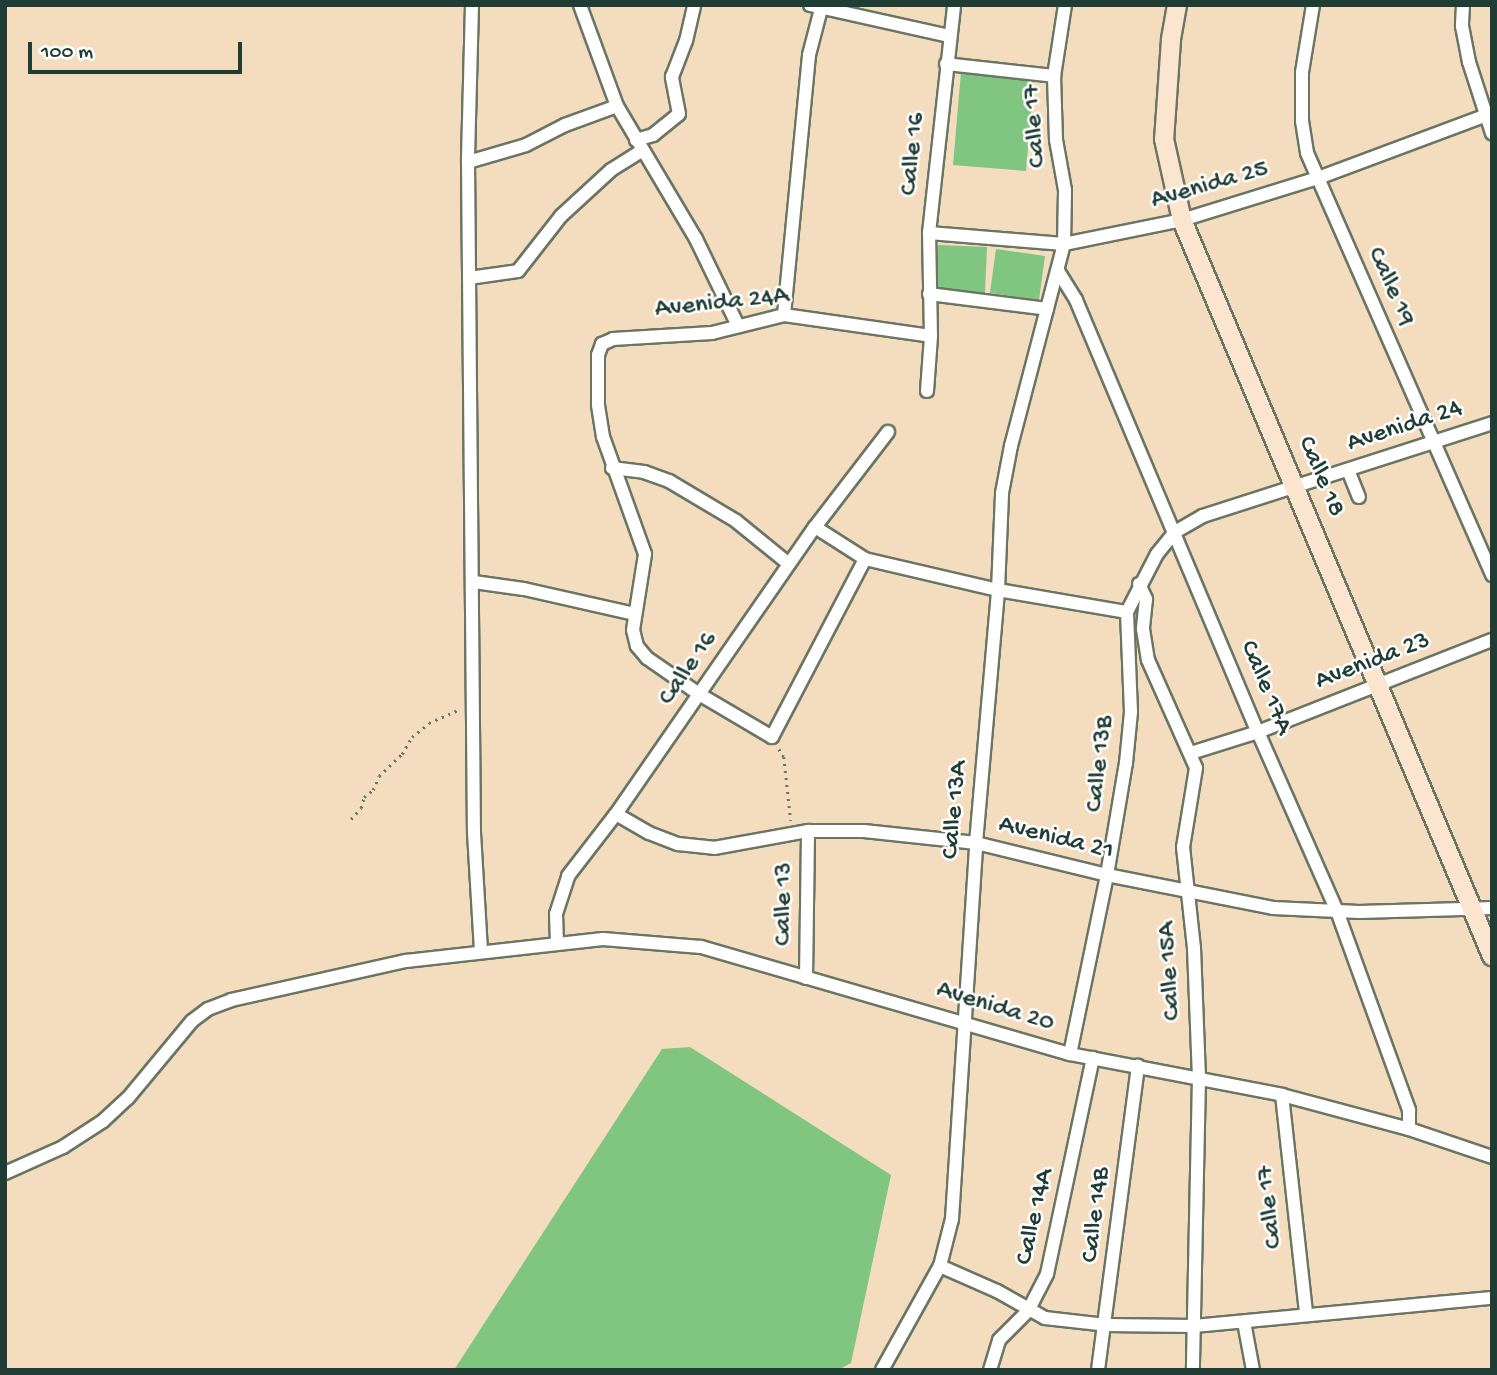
<!DOCTYPE html>
<html>
<head>
<meta charset="utf-8">
<style>
	body { margin:0 }
	#map { position:relative; width:1497px; height:1375px; overflow:hidden; background:#f4dcbe; font-family:"Gochi Hand",sans-serif }
	div>[style] { position:absolute }
	.green>* { inset:0; background:#80c580 }
	.path>* { height:2.5px; margin-top:-1.25px; transform-origin:0; background:repeating-linear-gradient(90deg,#6a7564 0 2px,transparent 0 7px) }
	.roads { filter:drop-shadow(2px 0 #6a7564) drop-shadow(-2px 0 #6a7564) drop-shadow(0 2px #6a7564) drop-shadow(0 -2px #6a7564) }
	.street>* { height:12px; margin:-6px; padding:0 6px; transform-origin:6px; border-radius:6px; background:#fff }
	.secondary>* { height:18px; margin:-9px; padding:0 9px; transform-origin:9px; border-radius:9px; background:#fbe5cf }
	span { translate:-50% -50%; white-space:nowrap; text-align:center; line-height:1.15; -webkit-text-stroke:5px #fff; paint-order:stroke }
	.street-label { font-size:26px; color:#1f3d34 }
	.frame { position:absolute; inset:0; border:7px solid #1f3d34; pointer-events:none }
	.scale { position:absolute; left:28px; top:42px; width:214px; height:32px; box-sizing:border-box; border:4px solid #1f3d34; border-top:0; padding-left:9px; font-size:21px; line-height:24px; white-space:nowrap; color:#1f3d34; -webkit-text-stroke:5px #fff; paint-order:stroke }
</style>
</head>
<body>
<div id="map">
	<div class="green">
		<i style="clip-path:polygon(961px 72px,1034px 79px,1026px 171px,953px 165px)"></i>
		<i style="clip-path:polygon(938px 245px,987px 247px,985px 293px,937px 291px)"></i>
		<i style="clip-path:polygon(996px 249px,1045px 256px,1039px 300px,990px 293px)"></i>
		<i style="clip-path:polygon(690px 1047px,891px 1175px,851px 1363px,838px 1370px,454px 1370px,662px 1049px)"></i>
	</div>
	<div class="path">
		<i style="left:779px;top:749px;width:9px;rotate:58deg"></i>
		<i style="left:784px;top:757px;width:64px;rotate:83.8deg"></i>
		<i style="left:351px;top:819px;width:15px;rotate:-48deg"></i>
		<i style="left:361px;top:808px;width:11px;rotate:-75deg"></i>
		<i style="left:364px;top:797px;width:11px;rotate:-38deg"></i>
		<i style="left:373px;top:790px;width:15px;rotate:-67deg"></i>
		<i style="left:379px;top:776px;width:32px;rotate:-44deg"></i>
		<i style="left:402px;top:754px;width:20px;rotate:-60deg"></i>
		<i style="left:412px;top:737px;width:22px;rotate:-39deg"></i>
		<i style="left:429px;top:723px;width:34px;rotate:-24deg"></i>
	</div>
	<div class="roads">
		<div class="street">
			<i style="left:472px;top:5px;width:157px;rotate:91.5deg"></i>
			<i style="left:468px;top:162px;width:671px;rotate:89.49deg"></i>
			<i style="left:474px;top:833px;width:118px;rotate:86.6deg"></i>
			<i style="left:580px;top:5px;width:108px;rotate:69.9deg"></i>
			<i style="left:617px;top:106px;width:155px;rotate:59.3deg"></i>
			<i style="left:696px;top:239px;width:97px;rotate:64.2deg"></i>
			<i style="left:810px;top:5px;width:142px;rotate:12.6deg"></i>
			<i style="left:1313px;top:5px;width:68px;rotate:99.3deg"></i>
			<i style="left:1302px;top:72px;width:49px;rotate:90deg"></i>
			<i style="left:1302px;top:121px;width:32px;rotate:81deg"></i>
			<i style="left:1307px;top:153px;width:461px;rotate:66.3deg"></i>
			<i style="left:1463px;top:5px;width:21px;rotate:93deg"></i>
			<i style="left:1462px;top:26px;width:37px;rotate:79deg"></i>
			<i style="left:1469px;top:62px;width:75px;rotate:72.1deg"></i>
			<i style="left:946px;top:64px;width:109px;rotate:6.3deg"></i>
			<i style="left:636px;top:140px;width:18px;rotate:-16deg"></i>
			<i style="left:653px;top:135px;width:33px;rotate:-39deg"></i>
			<i style="left:679px;top:114px;width:38px;rotate:-101deg"></i>
			<i style="left:672px;top:77px;width:39px;rotate:-69deg"></i>
			<i style="left:686px;top:41px;width:37px;rotate:-77deg"></i>
			<i style="left:468px;top:162px;width:60px;rotate:-16.3deg"></i>
			<i style="left:526px;top:145px;width:44px;rotate:-27.1deg"></i>
			<i style="left:565px;top:125px;width:55px;rotate:-20.1deg"></i>
			<i style="left:929px;top:233px;width:135px;rotate:4.7deg"></i>
			<i style="left:1064px;top:244px;width:120px;rotate:-11.5deg"></i>
			<i style="left:1182px;top:220px;width:142px;rotate:-17.2deg"></i>
			<i style="left:1318px;top:178px;width:186px;rotate:-20.5deg"></i>
			<i style="left:1058px;top:271px;width:34px;rotate:58deg"></i>
			<i style="left:1076px;top:300px;width:469px;rotate:67.2deg"></i>
			<i style="left:1258px;top:732px;width:196px;rotate:66.2deg"></i>
			<i style="left:1337px;top:911px;width:212px;rotate:70.1deg"></i>
			<i style="left:1409px;top:1110px;width:19px;rotate:90deg"></i>
			<i style="left:469px;top:278px;width:49px;rotate:-8.1deg"></i>
			<i style="left:518px;top:271px;width:70px;rotate:-52deg"></i>
			<i style="left:561px;top:216px;width:68px;rotate:-42.6deg"></i>
			<i style="left:611px;top:170px;width:36px;rotate:-32deg"></i>
			<i style="left:929px;top:294px;width:119px;rotate:7.2deg"></i>
			<i style="left:784px;top:315px;width:261px;rotate:-84.5deg"></i>
			<i style="left:809px;top:55px;width:48px;rotate:-75.4deg"></i>
			<i style="left:927px;top:391px;width:55px;rotate:-85.8deg"></i>
			<i style="left:931px;top:336px;width:103px;rotate:-91.1deg"></i>
			<i style="left:929px;top:233px;width:229px;rotate:-83.7deg"></i>
			<i style="left:612px;top:468px;width:32px;rotate:7deg"></i>
			<i style="left:644px;top:472px;width:27px;rotate:20deg"></i>
			<i style="left:669px;top:481px;width:78px;rotate:30.8deg"></i>
			<i style="left:736px;top:521px;width:68px;rotate:39.1deg"></i>
			<i style="left:1348px;top:470px;width:29px;rotate:68deg"></i>
			<i style="left:815px;top:527px;width:59px;rotate:32.6deg"></i>
			<i style="left:865px;top:559px;width:137px;rotate:13.1deg"></i>
			<i style="left:998px;top:590px;width:131px;rotate:9.7deg"></i>
			<i style="left:865px;top:559px;width:201px;rotate:117.6deg"></i>
			<i style="left:772px;top:737px;width:85px;rotate:-149.5deg"></i>
			<i style="left:699px;top:694px;width:63px;rotate:-145.3deg"></i>
			<i style="left:647px;top:658px;width:16px;rotate:-130deg"></i>
			<i style="left:637px;top:646px;width:16px;rotate:-104deg"></i>
			<i style="left:633px;top:630px;width:77px;rotate:-81deg"></i>
			<i style="left:645px;top:554px;width:124px;rotate:-109.7deg"></i>
			<i style="left:603px;top:437px;width:33px;rotate:-99deg"></i>
			<i style="left:598px;top:404px;width:49px;rotate:-90deg"></i>
			<i style="left:598px;top:355px;width:12px;rotate:-70deg"></i>
			<i style="left:602px;top:344px;width:12px;rotate:-24deg"></i>
			<i style="left:613px;top:339px;width:99px;rotate:-3.5deg"></i>
			<i style="left:712px;top:333px;width:74px;rotate:-14deg"></i>
			<i style="left:784px;top:315px;width:148px;rotate:8.1deg"></i>
			<i style="left:474px;top:582px;width:50px;rotate:8deg"></i>
			<i style="left:524px;top:589px;width:114px;rotate:12.7deg"></i>
			<i style="left:1139px;top:584px;width:17px;rotate:65deg"></i>
			<i style="left:1146px;top:599px;width:30px;rotate:96deg"></i>
			<i style="left:1143px;top:629px;width:31px;rotate:81deg"></i>
			<i style="left:1148px;top:660px;width:118px;rotate:66deg"></i>
			<i style="left:1196px;top:768px;width:80px;rotate:99.3deg"></i>
			<i style="left:1183px;top:847px;width:102px;rotate:83.8deg"></i>
			<i style="left:1194px;top:948px;width:129px;rotate:87.8deg"></i>
			<i style="left:1199px;top:1077px;width:293px;rotate:91.2deg"></i>
			<i style="left:1191px;top:753px;width:70px;rotate:-17.4deg"></i>
			<i style="left:1258px;top:732px;width:251px;rotate:-21.5deg"></i>
			<i style="left:616px;top:814px;width:38px;rotate:30deg"></i>
			<i style="left:649px;top:833px;width:31px;rotate:21deg"></i>
			<i style="left:678px;top:844px;width:36px;rotate:6deg"></i>
			<i style="left:714px;top:848px;width:96px;rotate:-10.3deg"></i>
			<i style="left:808px;top:831px;width:56px"></i>
			<i style="left:864px;top:831px;width:113px;rotate:6.1deg"></i>
			<i style="left:976px;top:843px;width:135px;rotate:13.7deg"></i>
			<i style="left:1107px;top:875px;width:169px;rotate:11.2deg"></i>
			<i style="left:1273px;top:908px;width:86px;rotate:2.7deg"></i>
			<i style="left:1359px;top:912px;width:133px;rotate:-1.7deg"></i>
			<i style="left:557px;top:943px;width:29px;rotate:-92deg"></i>
			<i style="left:556px;top:914px;width:40px;rotate:-72deg"></i>
			<i style="left:568px;top:876px;width:78px;rotate:-52.3deg"></i>
			<i style="left:616px;top:814px;width:349px;rotate:-55.3deg"></i>
			<i style="left:815px;top:527px;width:120px;rotate:-52.5deg"></i>
			<i style="left:806px;top:978px;width:147px;rotate:-89.2deg"></i>
			<i style="left:1070px;top:1054px;width:183px;rotate:-78.3deg"></i>
			<i style="left:1107px;top:875px;width:114px;rotate:-80.4deg"></i>
			<i style="left:1126px;top:763px;width:51px;rotate:-84.4deg"></i>
			<i style="left:1131px;top:712px;width:100px;rotate:-92.3deg"></i>
			<i style="left:1127px;top:612px;width:65px;rotate:-62.7deg"></i>
			<i style="left:1157px;top:554px;width:28px;rotate:-51deg"></i>
			<i style="left:1175px;top:532px;width:32px;rotate:-30deg"></i>
			<i style="left:1203px;top:516px;width:304px;rotate:-17.8deg"></i>
			<i style="left:1282px;top:1095px;width:220px;rotate:83.7deg"></i>
			<i style="left:5px;top:1173px;width:64px;rotate:-24.1deg"></i>
			<i style="left:63px;top:1147px;width:48px;rotate:-33deg"></i>
			<i style="left:103px;top:1121px;width:34px;rotate:-43deg"></i>
			<i style="left:128px;top:1098px;width:100px;rotate:-50.3deg"></i>
			<i style="left:192px;top:1021px;width:20px;rotate:-37deg"></i>
			<i style="left:208px;top:1009px;width:25px;rotate:-21deg"></i>
			<i style="left:231px;top:1000px;width:179px;rotate:-12.6deg"></i>
			<i style="left:406px;top:961px;width:198px;rotate:-6.4deg"></i>
			<i style="left:603px;top:939px;width:98px;rotate:4.7deg"></i>
			<i style="left:701px;top:947px;width:384px;rotate:16.2deg"></i>
			<i style="left:1070px;top:1054px;width:216px;rotate:10.9deg"></i>
			<i style="left:1282px;top:1095px;width:131px;rotate:15deg"></i>
			<i style="left:1409px;top:1129px;width:88px;rotate:18.6deg"></i>
			<i style="left:940px;top:1266px;width:62px;rotate:23.7deg"></i>
			<i style="left:997px;top:1291px;width:55px;rotate:29.4deg"></i>
			<i style="left:1045px;top:1318px;width:61px;rotate:6.5deg"></i>
			<i style="left:1106px;top:1325px;width:88px;rotate:0.7deg"></i>
			<i style="left:1194px;top:1326px;width:299px;rotate:-5.4deg"></i>
			<i style="left:1244px;top:1322px;width:49px;rotate:79.4deg"></i>
			<i style="left:882px;top:1370px;width:119px;rotate:-60.9deg"></i>
			<i style="left:940px;top:1266px;width:49px;rotate:-75.7deg"></i>
			<i style="left:952px;top:1219px;width:377px;rotate:-86.3deg"></i>
			<i style="left:976px;top:843px;width:254px;rotate:-85deg"></i>
			<i style="left:998px;top:590px;width:97px;rotate:-87.6deg"></i>
			<i style="left:1002px;top:493px;width:48px;rotate:-79.2deg"></i>
			<i style="left:1011px;top:446px;width:209px;rotate:-75.3deg"></i>
			<i style="left:1064px;top:244px;width:54px;rotate:-88.9deg"></i>
			<i style="left:1065px;top:190px;width:51px;rotate:-100.2deg"></i>
			<i style="left:1056px;top:140px;width:64px;rotate:-91.8deg"></i>
			<i style="left:1054px;top:76px;width:72px;rotate:-81.2deg"></i>
			<i style="left:990px;top:1370px;width:31px;rotate:-73deg"></i>
			<i style="left:999px;top:1340px;width:41px;rotate:-45deg"></i>
			<i style="left:1028px;top:1311px;width:42px;rotate:-62.8deg"></i>
			<i style="left:1047px;top:1274px;width:221px;rotate:-78deg"></i>
			<i style="left:1098px;top:1370px;width:307px;rotate:-82.5deg"></i>
		</div>
		<div class="secondary">
			<i style="left:1177px;top:5px;width:36px;rotate:100deg"></i>
			<i style="left:1171px;top:40px;width:99px;rotate:94deg"></i>
			<i style="left:1164px;top:139px;width:83px;rotate:77.5deg"></i>
			<i style="left:1182px;top:220px;width:799px;rotate:67.16deg"></i>
		</div>
	</div>
	<div class="street-label">
		<span style="left:1036px;top:126px;rotate:-94deg">Calle 17</span>
		<span style="left:914px;top:154px;rotate:-84deg">Calle 16</span>
		<span style="left:1210px;top:186px;rotate:-16deg">Avenida 25</span>
		<span style="left:1390px;top:287px;rotate:66deg">Calle 19</span>
		<span style="left:722px;top:304px;rotate:-6deg">Avenida 24A</span>
		<span style="left:1405px;top:427px;rotate:-18deg">Avenida 24</span>
		<span style="left:1320px;top:477px;rotate:67deg">Calle 18</span>
		<span style="left:1373px;top:662px;rotate:-21deg">Avenida 23</span>
		<span style="left:689px;top:669px;rotate:-55deg">Calle 16</span>
		<span style="left:1265px;top:688px;rotate:67deg">Calle 17A</span>
		<span style="left:1101px;top:764px;rotate:-83deg">Calle 13B</span>
		<span style="left:956px;top:810px;rotate:-85deg">Calle 13A</span>
		<span style="left:1056px;top:839px;rotate:14deg">Avenida 21</span>
		<span style="left:785px;top:904px;rotate:-89deg">Calle 13</span>
		<span style="left:1171px;top:971px;rotate:-93deg">Calle 15A</span>
		<span style="left:995px;top:1008px;rotate:17deg">Avenida 20</span>
		<span style="left:1271px;top:1207px;rotate:-96deg">Calle 17</span>
		<span style="left:1097px;top:1215px;rotate:-83deg">Calle 14B</span>
		<span style="left:1036px;top:1217px;rotate:-77deg">Calle 14A</span>
	</div>
	<div class="frame"></div>
	<div class="scale">100 m</div>
</div>
</body>
</html>
